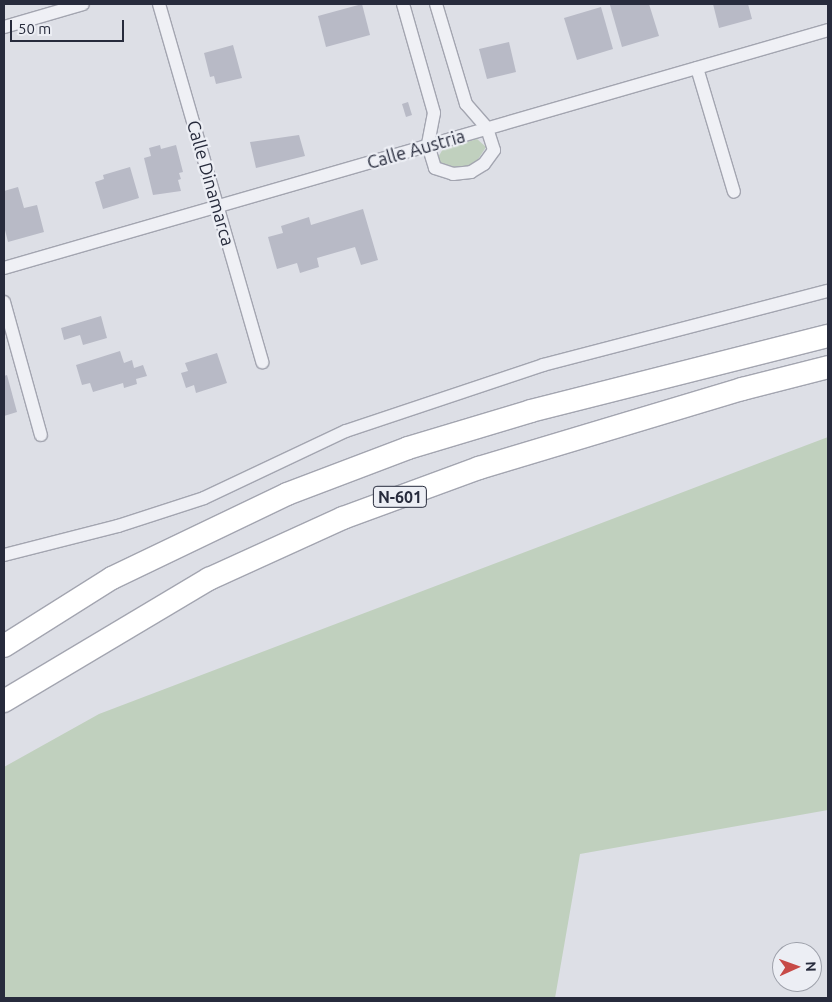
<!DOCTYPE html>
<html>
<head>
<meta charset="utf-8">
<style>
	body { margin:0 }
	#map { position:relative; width:832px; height:1002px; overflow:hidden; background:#dddfe6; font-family:Ubuntu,sans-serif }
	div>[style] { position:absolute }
	.green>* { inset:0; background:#c0d0be }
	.building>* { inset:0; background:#b8bac6 }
	.roads { filter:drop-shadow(1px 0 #a3a5b0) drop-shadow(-1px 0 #a3a5b0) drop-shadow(0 1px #a3a5b0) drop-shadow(0 -1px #a3a5b0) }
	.street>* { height:12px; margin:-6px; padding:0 6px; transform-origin:6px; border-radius:6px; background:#eff0f5 }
	.highway>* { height:22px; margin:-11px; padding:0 11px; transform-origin:11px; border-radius:11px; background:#fff }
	span { translate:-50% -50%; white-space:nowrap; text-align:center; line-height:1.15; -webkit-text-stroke:4.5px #eceef4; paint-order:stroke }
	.shield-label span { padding:1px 4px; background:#eceef4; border:1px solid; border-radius:4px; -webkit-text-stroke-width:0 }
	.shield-label { font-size:16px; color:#272b3c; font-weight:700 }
	.street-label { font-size:18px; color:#272b3c }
	.frame { position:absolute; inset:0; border:5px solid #272b3c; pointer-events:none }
	.north { position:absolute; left:772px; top:942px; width:50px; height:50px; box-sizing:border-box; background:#eceef4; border:1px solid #9da0aa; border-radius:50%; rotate:88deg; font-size:14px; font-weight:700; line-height:20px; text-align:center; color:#272b3c }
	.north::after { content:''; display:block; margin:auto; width:18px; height:22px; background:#c74a47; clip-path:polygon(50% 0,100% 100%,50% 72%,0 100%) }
	.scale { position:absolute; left:10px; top:20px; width:114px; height:22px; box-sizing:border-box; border:2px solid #272b3c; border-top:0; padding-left:6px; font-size:15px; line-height:18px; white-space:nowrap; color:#272b3c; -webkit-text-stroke:4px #eceef4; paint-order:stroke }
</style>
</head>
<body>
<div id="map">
	<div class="green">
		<i style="clip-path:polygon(477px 139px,486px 147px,475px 164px,460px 169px,446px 167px,437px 159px,443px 149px)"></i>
		<i style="clip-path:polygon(828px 437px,828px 810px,580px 854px,555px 998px,4px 998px,4px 767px,99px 714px)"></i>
	</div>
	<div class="building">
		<i style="clip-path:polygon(362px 4px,370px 35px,326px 47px,318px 16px)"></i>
		<i style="clip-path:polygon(614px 4px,649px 4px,659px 36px,622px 47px,610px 5px)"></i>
		<i style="clip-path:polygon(713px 4px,748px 4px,752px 19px,719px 28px)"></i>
		<i style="clip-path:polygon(601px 7px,613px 49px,577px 60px,564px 18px)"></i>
		<i style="clip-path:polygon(509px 42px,516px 72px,487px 79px,479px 49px)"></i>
		<i style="clip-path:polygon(233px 45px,242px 78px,216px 84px,214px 76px,210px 77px,204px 53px)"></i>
		<i style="clip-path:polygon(408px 102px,412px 115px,406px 117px,402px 104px)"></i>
		<i style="clip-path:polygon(299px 135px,305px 156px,256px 168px,250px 142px)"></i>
		<i style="clip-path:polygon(160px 145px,161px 149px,176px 145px,183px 172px,179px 173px,181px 179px,178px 180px,181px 191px,153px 195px,144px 158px,151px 156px,149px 148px)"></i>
		<i style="clip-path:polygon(130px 167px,139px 198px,103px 209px,95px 182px,104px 179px,103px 175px)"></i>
		<i style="clip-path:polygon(18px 187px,24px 208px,37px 205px,44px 232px,8px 242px,4px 226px,4px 191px)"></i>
		<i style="clip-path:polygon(363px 209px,378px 260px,361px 265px,355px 247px,317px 258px,319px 267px,300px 273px,297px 263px,277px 269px,268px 237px,283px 233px,281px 226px,309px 217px,311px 225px)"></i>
		<i style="clip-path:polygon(101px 316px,107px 338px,83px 345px,80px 335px,64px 340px,61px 328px)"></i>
		<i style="clip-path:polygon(120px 351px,124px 363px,132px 360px,134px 368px,143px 365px,147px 376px,136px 379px,137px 384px,124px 388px,123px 383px,93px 392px,90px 383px,82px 385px,76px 365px)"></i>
		<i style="clip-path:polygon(217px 353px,227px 383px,196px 393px,194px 385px,186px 388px,181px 373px,188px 371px,185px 363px)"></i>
		<i style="clip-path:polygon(7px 375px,17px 412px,4px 416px,4px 376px)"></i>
	</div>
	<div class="roads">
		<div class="street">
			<i style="left:159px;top:4px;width:373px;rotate:73.9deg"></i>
			<i style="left:403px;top:4px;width:113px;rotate:74.1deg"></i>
			<i style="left:434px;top:113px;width:33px;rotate:101deg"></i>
			<i style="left:428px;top:145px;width:24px;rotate:73deg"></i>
			<i style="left:435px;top:168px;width:19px;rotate:18deg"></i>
			<i style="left:453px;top:174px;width:18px;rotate:-6deg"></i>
			<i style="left:471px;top:172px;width:15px;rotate:-32deg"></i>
			<i style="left:484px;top:164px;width:17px;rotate:-54deg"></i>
			<i style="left:494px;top:150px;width:23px;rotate:-108deg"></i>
			<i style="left:487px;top:128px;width:32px;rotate:-131deg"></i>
			<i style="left:466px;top:104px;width:104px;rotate:-106.7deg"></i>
			<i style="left:4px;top:27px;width:82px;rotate:-16.2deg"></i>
			<i style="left:697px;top:68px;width:129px;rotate:73.4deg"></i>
			<i style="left:4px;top:268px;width:858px;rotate:-16.11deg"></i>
			<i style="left:4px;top:302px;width:138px;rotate:74.5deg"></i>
			<i style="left:4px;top:555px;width:118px;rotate:-14.3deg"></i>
			<i style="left:118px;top:526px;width:90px;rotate:-18deg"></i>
			<i style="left:204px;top:498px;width:157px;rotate:-25.3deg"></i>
			<i style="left:346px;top:431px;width:208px;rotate:-18.5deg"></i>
			<i style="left:543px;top:365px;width:294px;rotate:-14.6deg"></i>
		</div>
		<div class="highway">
			<i style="left:4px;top:646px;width:128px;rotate:-32.2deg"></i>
			<i style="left:112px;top:578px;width:194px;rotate:-25.6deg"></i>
			<i style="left:287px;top:494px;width:129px;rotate:-20.8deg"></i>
			<i style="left:408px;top:448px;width:128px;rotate:-16.7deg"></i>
			<i style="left:531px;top:411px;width:306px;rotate:-14.2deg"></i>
			<i style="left:4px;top:701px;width:239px;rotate:-30.8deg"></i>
			<i style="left:209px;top:579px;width:147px;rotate:-24.5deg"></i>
			<i style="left:343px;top:518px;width:145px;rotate:-20.2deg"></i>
			<i style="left:479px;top:468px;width:275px;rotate:-16.7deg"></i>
			<i style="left:742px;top:389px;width:89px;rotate:-14.3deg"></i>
		</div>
	</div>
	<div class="shield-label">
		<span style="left:400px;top:497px">N-601</span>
	</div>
	<div class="street-label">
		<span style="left:416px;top:149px;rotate:-16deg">Calle Austria</span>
		<span style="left:211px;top:183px;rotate:74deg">Calle Dinamarca</span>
	</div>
	<div class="frame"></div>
	<div class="north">N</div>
	<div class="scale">50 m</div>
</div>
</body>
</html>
